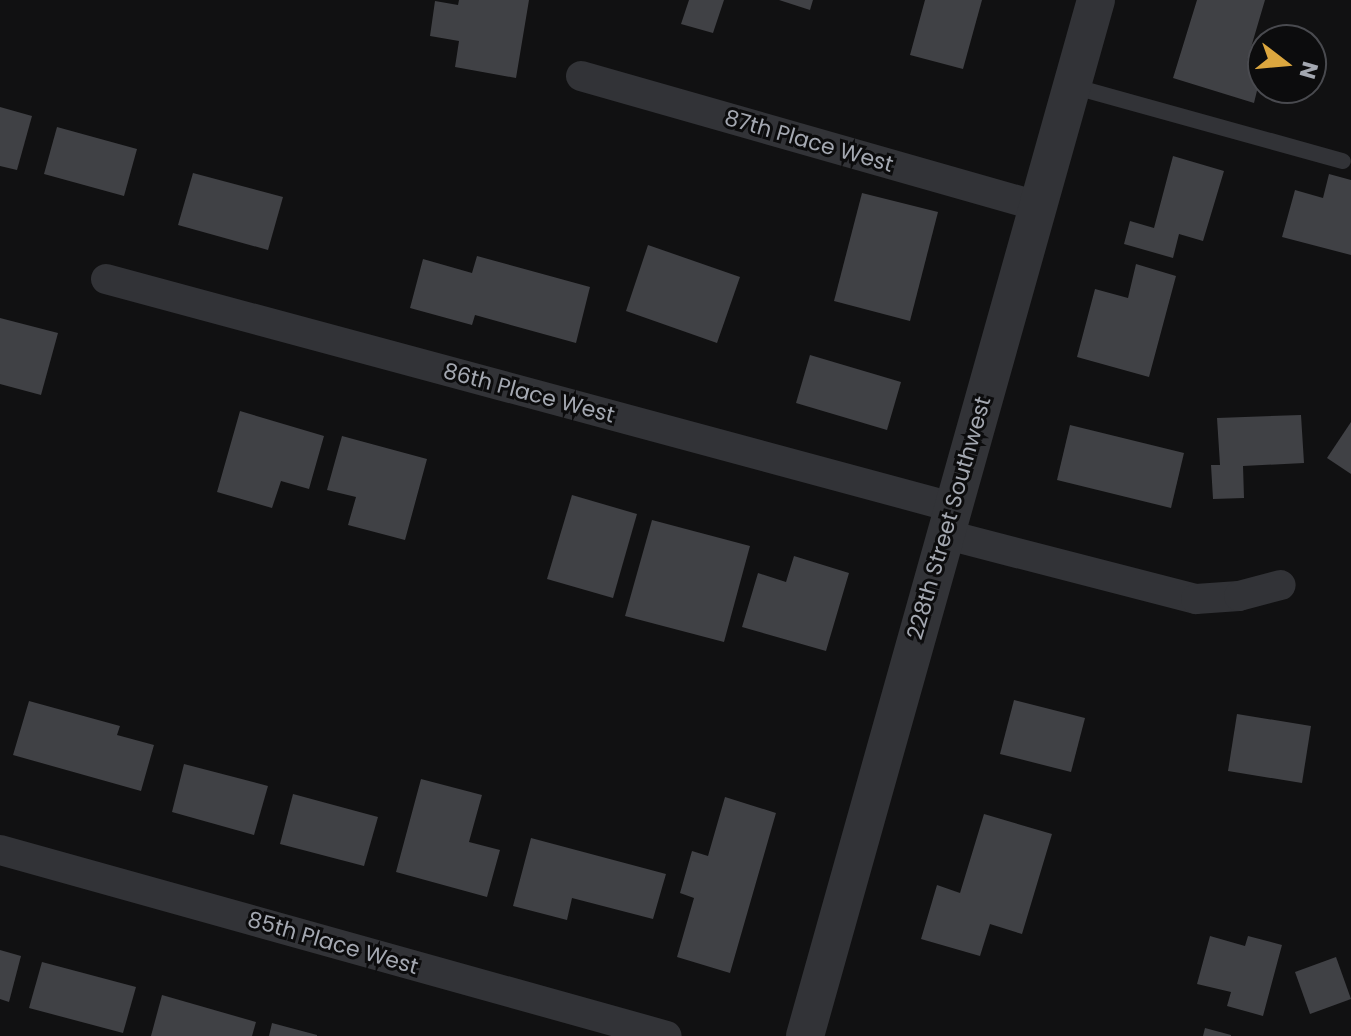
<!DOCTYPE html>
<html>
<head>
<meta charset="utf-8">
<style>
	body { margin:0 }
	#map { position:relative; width:1351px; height:1036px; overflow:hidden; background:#111112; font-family:Poppins,sans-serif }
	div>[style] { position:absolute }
	.building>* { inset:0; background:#404145 }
	.service>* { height:16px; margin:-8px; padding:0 8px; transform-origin:8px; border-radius:8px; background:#323337 }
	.minor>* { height:30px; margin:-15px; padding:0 15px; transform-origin:15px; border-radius:15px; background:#323337 }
	.tertiary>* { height:38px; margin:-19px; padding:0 19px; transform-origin:19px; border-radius:19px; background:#323337 }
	span { translate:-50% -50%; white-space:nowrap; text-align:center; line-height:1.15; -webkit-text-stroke:6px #0c0c0d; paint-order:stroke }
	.street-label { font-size:22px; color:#a4a8b1 }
	.north { position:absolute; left:1247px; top:24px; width:80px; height:80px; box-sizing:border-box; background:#0c0c0d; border:2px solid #494a4f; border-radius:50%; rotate:106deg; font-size:22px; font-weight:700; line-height:32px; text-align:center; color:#a4a8b1 }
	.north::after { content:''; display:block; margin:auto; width:28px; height:36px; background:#dca73f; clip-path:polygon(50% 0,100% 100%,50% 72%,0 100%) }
</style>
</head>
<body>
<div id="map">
	<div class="building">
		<i style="clip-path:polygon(459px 0,529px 0,516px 78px,455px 67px,459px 41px,430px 36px,435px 1px,458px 5px)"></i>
		<i style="clip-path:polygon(689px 0,724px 0,713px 33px,681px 24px)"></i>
		<i style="clip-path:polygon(779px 0,813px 0,810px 10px)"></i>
		<i style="clip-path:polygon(925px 0,982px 0,963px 69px,910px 55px)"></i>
		<i style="clip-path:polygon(1197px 0,1265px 0,1247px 61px,1263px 66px,1254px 103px,1173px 78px)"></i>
		<i style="clip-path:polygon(0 107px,32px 116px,17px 170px,0 166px)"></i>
		<i style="clip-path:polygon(57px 127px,137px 149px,124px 196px,44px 174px)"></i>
		<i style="clip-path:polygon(1173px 156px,1224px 171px,1203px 241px,1179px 234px,1173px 258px,1124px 244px,1130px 221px,1154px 228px)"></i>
		<i style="clip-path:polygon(193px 173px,283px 197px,268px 250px,178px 225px)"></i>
		<i style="clip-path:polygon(1329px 174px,1351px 180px,1351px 255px,1282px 237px,1295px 190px,1323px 198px)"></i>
		<i style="clip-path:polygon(862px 193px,938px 212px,910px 321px,834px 301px)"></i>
		<i style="clip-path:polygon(648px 245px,740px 277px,717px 343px,626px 311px)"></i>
		<i style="clip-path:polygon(477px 256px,590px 287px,576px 343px,475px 315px,472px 325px,410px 308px,423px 259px,472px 273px)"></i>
		<i style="clip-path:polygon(1136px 264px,1176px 276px,1149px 377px,1077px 357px,1095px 289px,1128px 298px)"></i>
		<i style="clip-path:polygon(0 318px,58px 333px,41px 395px,0 384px)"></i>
		<i style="clip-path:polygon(810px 355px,901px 382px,887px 430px,796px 403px)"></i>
		<i style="clip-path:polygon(240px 411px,324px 436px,309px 489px,281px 481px,272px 508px,217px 492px)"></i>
		<i style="clip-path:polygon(1301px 415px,1304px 463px,1243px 466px,1244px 498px,1213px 499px,1211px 465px,1220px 465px,1217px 418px)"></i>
		<i style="clip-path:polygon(1351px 422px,1351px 474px,1327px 458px)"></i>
		<i style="clip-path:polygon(1070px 425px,1184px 453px,1171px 508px,1057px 480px)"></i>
		<i style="clip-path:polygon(342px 436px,427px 459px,405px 540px,348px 525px,356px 497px,327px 490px)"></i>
		<i style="clip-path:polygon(572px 495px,637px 514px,613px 598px,547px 579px)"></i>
		<i style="clip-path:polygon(652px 520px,750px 546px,724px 642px,625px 616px)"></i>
		<i style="clip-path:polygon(794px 556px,849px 573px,826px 651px,742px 627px,758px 573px,786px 582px)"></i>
		<i style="clip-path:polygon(1014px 700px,1085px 718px,1071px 772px,1000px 754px)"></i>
		<i style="clip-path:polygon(29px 701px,120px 726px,117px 735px,154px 745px,141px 791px,13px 755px)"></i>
		<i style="clip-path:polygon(1237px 714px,1311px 726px,1302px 783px,1228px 771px)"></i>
		<i style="clip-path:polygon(184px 764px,268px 786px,254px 835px,172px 812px)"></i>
		<i style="clip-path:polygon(421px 779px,482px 795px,469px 842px,500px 850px,487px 897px,396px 872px)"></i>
		<i style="clip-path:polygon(293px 794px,378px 817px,364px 866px,280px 844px)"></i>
		<i style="clip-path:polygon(725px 797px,776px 813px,730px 973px,677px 957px,694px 898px,680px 893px,692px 851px,708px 856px)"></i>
		<i style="clip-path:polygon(984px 814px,1052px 834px,1022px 934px,990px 924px,980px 956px,921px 939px,937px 885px,960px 893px)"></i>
		<i style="clip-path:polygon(531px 838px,666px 874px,653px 919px,572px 898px,567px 920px,513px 906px)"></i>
		<i style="clip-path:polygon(1210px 936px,1245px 946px,1248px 936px,1282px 945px,1263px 1016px,1227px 1006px,1231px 992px,1197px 984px)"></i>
		<i style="clip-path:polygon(0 950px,21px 956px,9px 1002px,0 999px)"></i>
		<i style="clip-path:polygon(1336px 957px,1351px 999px,1310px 1014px,1295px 972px)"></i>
		<i style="clip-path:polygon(42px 962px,136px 987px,123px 1033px,29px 1008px)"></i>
		<i style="clip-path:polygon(162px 995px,256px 1022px,252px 1036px,151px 1036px)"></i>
		<i style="clip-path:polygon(272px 1023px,317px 1035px,317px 1036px,269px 1036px)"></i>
		<i style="clip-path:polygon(1205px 1028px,1231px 1035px,1231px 1036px,1203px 1036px)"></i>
	</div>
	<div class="service">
		<i style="left:1072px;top:86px;width:281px;rotate:15.5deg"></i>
	</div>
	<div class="minor">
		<i style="left:581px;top:76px;width:474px;rotate:15.9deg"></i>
		<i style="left:106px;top:279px;width:876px;rotate:15.08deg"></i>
		<i style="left:944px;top:534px;width:260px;rotate:14.5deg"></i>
		<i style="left:1196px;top:599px;width:43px;rotate:-4deg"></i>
		<i style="left:1239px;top:596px;width:43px;rotate:-14.7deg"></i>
		<i style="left:0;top:850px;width:692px;rotate:15.58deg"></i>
	</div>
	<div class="tertiary">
		<i style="left:805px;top:1036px;width:1076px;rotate:-74.31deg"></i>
	</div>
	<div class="street-label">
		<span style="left:809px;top:141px;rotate:16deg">87th Place West</span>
		<span style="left:529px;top:393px;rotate:15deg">86th Place West</span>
		<span style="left:949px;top:518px;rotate:-74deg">228th Street Southwest</span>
		<span style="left:333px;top:943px;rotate:16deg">85th Place West</span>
	</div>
	<div class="north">N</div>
</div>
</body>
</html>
